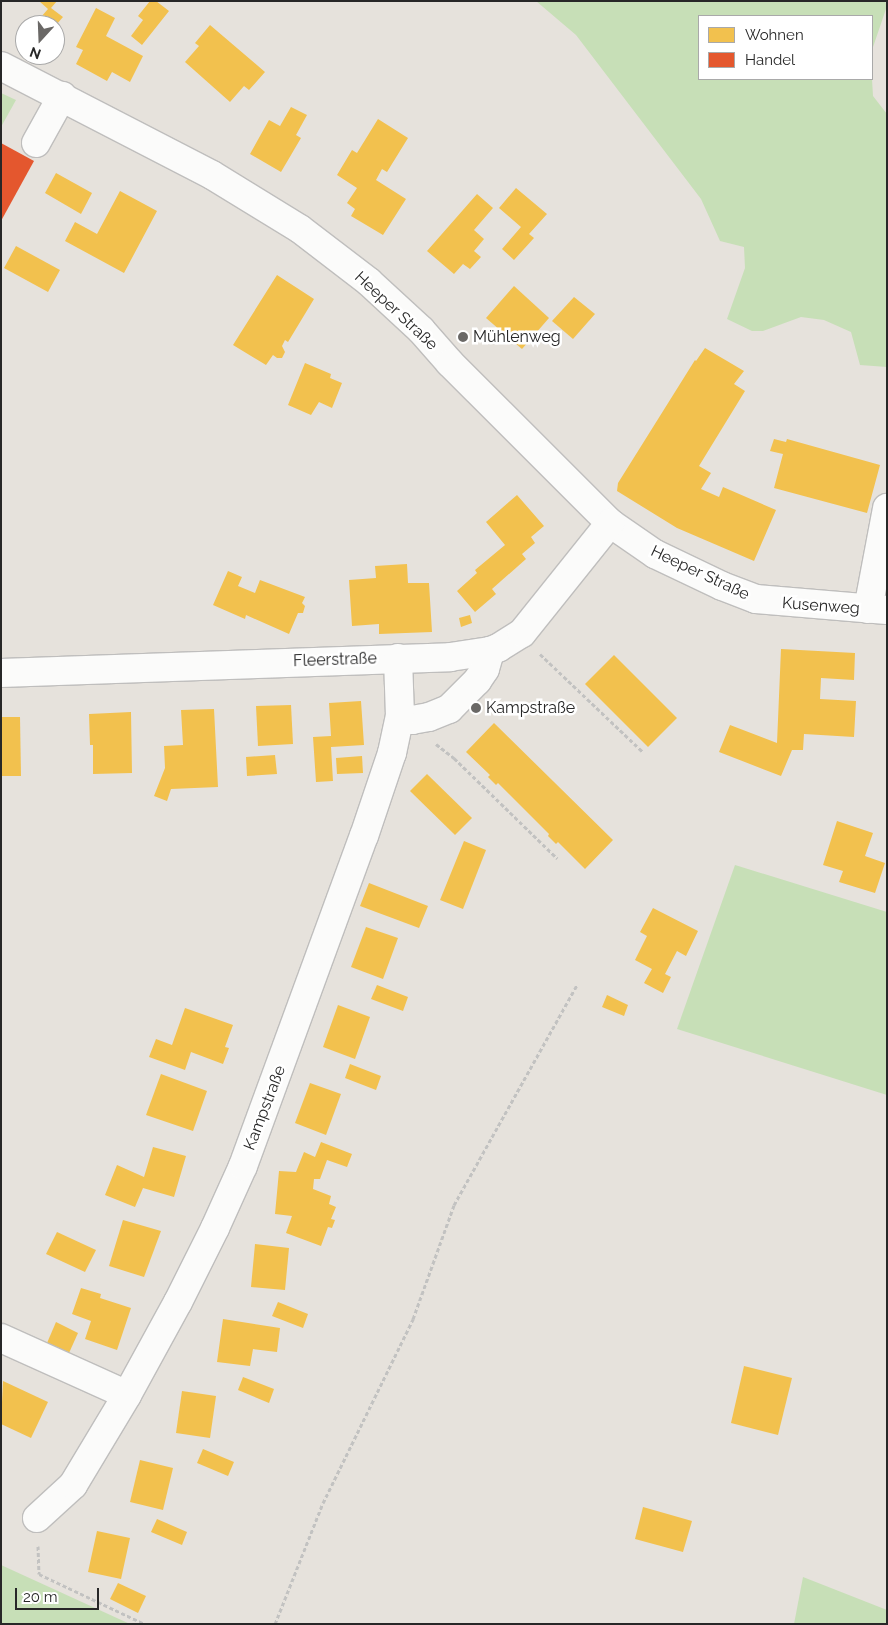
<!DOCTYPE html>
<html>
<head>
<meta charset="utf-8">
<style>
	body { margin:0 }
	#map { position:relative; width:888px; height:1625px; overflow:hidden; background:#e6e2dc; font-family:Raleway,sans-serif }
	div>[style] { position:absolute }
	.green>* { inset:0; background:#c7dfb7 }
	.homes>* { inset:0; background:#f2c14e }
	.shops>* { inset:0; background:#e4572e }
	.path>* { height:3px; margin-top:-1.5px; transform-origin:0; background:repeating-linear-gradient(90deg,#c2c2c1 0 4px,transparent 0 6.5px) }
	.roads { filter:drop-shadow(1px 0 #bfbebd) drop-shadow(-1px 0 #bfbebd) drop-shadow(0 1px #bfbebd) drop-shadow(0 -1px #bfbebd) }
	.minor>* { height:28px; margin:-14px; padding:0 14px; transform-origin:14px; border-radius:14px; background:#fbfbfa }
	.dots>* { width:14px; height:14px; translate:-50% -50%; box-sizing:border-box; border:2px solid #fff; border-radius:50% }
	span { translate:-50% -50%; white-space:nowrap; text-align:center; line-height:1.15; -webkit-text-stroke:5px #fff; paint-order:stroke }
	.street-label { font-size:16px; color:#272727 }
	.poi-label { font-size:16px; color:#272727 }
	.left { translate:0 -50%; text-align:left }
	.frame { position:absolute; inset:0; border:2px solid #272727; pointer-events:none }
	.legend { position:absolute; left:698px; top:15px; width:175px; height:65px; box-sizing:border-box; background:#fff; border:1px solid #a9a9a9; margin:0; padding:6px 9px; list-style:none; font-size:15px; color:#272727 }
	.legend li { display:flex; align-items:center; gap:10px; height:25px }
	.legend b { width:25px; border:1px solid #a9a9a9 }
	.north { position:absolute; left:15px; top:15px; width:50px; height:50px; box-sizing:border-box; background:#fff; border:1px solid #a9a9a9; border-radius:50%; rotate:200deg; font-size:14px; font-weight:700; line-height:20px; text-align:center; color:#272727 }
	.north::after { content:''; display:block; margin:auto; width:18px; height:22px; background:#6a6866; clip-path:polygon(50% 0,100% 100%,50% 72%,0 100%) }
	.scale { position:absolute; left:15px; top:1588px; width:84px; height:22px; box-sizing:border-box; border:2px solid #272727; border-top:0; padding-left:6px; font-size:15px; line-height:18px; white-space:nowrap; color:#272727; -webkit-text-stroke:4px #fff; paint-order:stroke }
</style>
</head>
<body>
<div id="map">
	<div class="green">
		<i style="clip-path:polygon(536px 1px,885px 1px,887px 6px,872px 50px,872px 16px,699px 16px,699px 79px,872px 79px,873px 96px,887px 114px,887px 367px,860px 365px,851px 332px,824px 320px,801px 317px,763px 331px,752px 331px,727px 319px,745px 268px,744px 247px,720px 241px,701px 199px,576px 35px)"></i>
		<i style="clip-path:polygon(1px 93px,16px 100px,1px 127px)"></i>
		<i style="clip-path:polygon(735px 865px,887px 912px,887px 1095px,677px 1029px)"></i>
		<i style="clip-path:polygon(1px 1565px,130px 1624px,1px 1624px)"></i>
		<i style="clip-path:polygon(803px 1577px,887px 1610px,887px 1624px,794px 1624px)"></i>
	</div>
	<div class="homes">
		<i style="clip-path:polygon(39px 1px,57px 1px,51px 8px,63px 17px,56px 25px,34px 25px,48px 9px)"></i>
		<i style="clip-path:polygon(150px 1px,156px 1px,169px 11px,142px 45px,131px 36px,143px 20px,138px 16px)"></i>
		<i style="clip-path:polygon(96px 8px,115px 18px,106px 36px,143px 56px,130px 82px,112px 72px,107px 81px,76px 64px,83px 50px,76px 47px)"></i>
		<i style="clip-path:polygon(210px 25px,265px 72px,249px 90px,244px 86px,230px 102px,185px 62px,199px 46px,195px 43px)"></i>
		<i style="clip-path:polygon(291px 107px,307px 115px,296px 135px,301px 138px,281px 172px,250px 154px,269px 120px,280px 126px)"></i>
		<i style="clip-path:polygon(378px 119px,408px 138px,387px 172px,382px 169px,376px 180px,406px 199px,383px 235px,351px 216px,355px 209px,347px 203px,357px 188px,337px 175px,352px 150px,357px 153px)"></i>
		<i style="clip-path:polygon(56px 173px,92px 193px,81px 214px,45px 193px)"></i>
		<i style="clip-path:polygon(516px 188px,547px 214px,529px 234px,534px 238px,514px 260px,502px 249px,521px 227px,499px 208px)"></i>
		<i style="clip-path:polygon(120px 191px,157px 211px,124px 273px,65px 241px,75px 222px,97px 234px)"></i>
		<i style="clip-path:polygon(477px 194px,493px 208px,474px 230px,484px 239px,474px 251px,481px 257px,470px 269px,463px 264px,454px 274px,427px 251px)"></i>
		<i style="clip-path:polygon(16px 246px,60px 270px,48px 292px,4px 268px)"></i>
		<i style="clip-path:polygon(277px 275px,314px 299px,288px 342px,285px 340px,282px 346px,285px 352px,282px 358px,277px 358px,273px 355px,266px 365px,233px 345px)"></i>
		<i style="clip-path:polygon(514px 286px,549px 318px,522px 349px,486px 318px)"></i>
		<i style="clip-path:polygon(574px 297px,595px 314px,573px 339px,552px 321px)"></i>
		<i style="clip-path:polygon(705px 348px,744px 371px,734px 384px,745px 391px,699px 466px,711px 473px,701px 489px,719px 497px,723px 487px,776px 510px,754px 561px,677px 528px,617px 491px,618px 483px,695px 360px,696px 361px)"></i>
		<i style="clip-path:polygon(305px 363px,331px 374px,330px 378px,342px 383px,332px 408px,319px 402px,311px 415px,288px 405px)"></i>
		<i style="clip-path:polygon(774px 439px,786px 442px,787px 439px,880px 465px,867px 513px,774px 488px,783px 454px,770px 451px)"></i>
		<i style="clip-path:polygon(517px 495px,544px 526px,531px 537px,535px 543px,522px 554px,526px 559px,492px 589px,496px 594px,475px 612px,457px 591px,477px 573px,475px 570px,505px 545px,486px 522px)"></i>
		<i style="clip-path:polygon(407px 564px,408px 583px,429px 583px,432px 632px,379px 634px,379px 624px,352px 626px,349px 580px,376px 578px,375px 566px)"></i>
		<i style="clip-path:polygon(228px 571px,242px 577px,238px 586px,255px 593px,260px 580px,305px 597px,302px 603px,305px 606px,303px 613px,298px 613px,289px 634px,246px 615px,245px 619px,213px 605px)"></i>
		<i style="clip-path:polygon(470px 615px,472px 623px,461px 627px,459px 618px)"></i>
		<i style="clip-path:polygon(781px 649px,855px 653px,854px 680px,821px 678px,820px 699px,856px 701px,854px 737px,804px 734px,803px 750px,792px 750px,781px 776px,719px 752px,730px 725px,777px 743px)"></i>
		<i style="clip-path:polygon(614px 655px,677px 718px,648px 747px,585px 684px)"></i>
		<i style="clip-path:polygon(361px 701px,364px 745px,331px 747px,333px 781px,316px 782px,313px 737px,331px 736px,329px 703px)"></i>
		<i style="clip-path:polygon(291px 705px,293px 744px,258px 746px,256px 706px)"></i>
		<i style="clip-path:polygon(214px 709px,218px 787px,171px 789px,167px 801px,154px 796px,165px 768px,164px 746px,183px 745px,181px 710px)"></i>
		<i style="clip-path:polygon(131px 712px,132px 773px,93px 774px,93px 745px,90px 745px,89px 714px)"></i>
		<i style="clip-path:polygon(1px 717px,20px 717px,21px 776px,1px 776px)"></i>
		<i style="clip-path:polygon(494px 723px,613px 840px,585px 869px,558px 842px,556px 844px,548px 836px,549px 834px,498px 783px,496px 785px,488px 777px,490px 775px,466px 752px)"></i>
		<i style="clip-path:polygon(275px 755px,277px 774px,247px 776px,246px 757px)"></i>
		<i style="clip-path:polygon(362px 756px,363px 773px,337px 774px,336px 758px)"></i>
		<i style="clip-path:polygon(427px 774px,472px 818px,455px 835px,410px 791px)"></i>
		<i style="clip-path:polygon(837px 821px,873px 833px,865px 856px,885px 863px,875px 893px,839px 882px,843px 871px,823px 865px)"></i>
		<i style="clip-path:polygon(464px 841px,486px 850px,463px 909px,440px 900px)"></i>
		<i style="clip-path:polygon(369px 883px,428px 906px,419px 928px,360px 906px)"></i>
		<i style="clip-path:polygon(653px 908px,698px 931px,686px 956px,677px 951px,665px 974px,671px 977px,663px 993px,644px 983px,652px 969px,635px 960px,647px 936px,640px 932px)"></i>
		<i style="clip-path:polygon(366px 927px,398px 938px,383px 979px,351px 967px)"></i>
		<i style="clip-path:polygon(377px 985px,408px 997px,403px 1011px,371px 999px)"></i>
		<i style="clip-path:polygon(607px 995px,628px 1005px,624px 1016px,602px 1007px)"></i>
		<i style="clip-path:polygon(338px 1005px,370px 1017px,355px 1059px,323px 1047px)"></i>
		<i style="clip-path:polygon(185px 1008px,233px 1025px,225px 1047px,229px 1048px,223px 1064px,191px 1052px,185px 1070px,149px 1057px,156px 1039px,172px 1045px)"></i>
		<i style="clip-path:polygon(350px 1064px,381px 1076px,376px 1090px,345px 1078px)"></i>
		<i style="clip-path:polygon(161px 1074px,207px 1091px,193px 1131px,146px 1115px)"></i>
		<i style="clip-path:polygon(310px 1083px,341px 1094px,326px 1135px,295px 1123px)"></i>
		<i style="clip-path:polygon(321px 1142px,352px 1154px,347px 1167px,327px 1160px,320px 1179px,314px 1179px,313px 1189px,331px 1196px,329px 1204px,336px 1207px,331px 1219px,335px 1220px,332px 1228px,328px 1227px,321px 1246px,286px 1233px,292px 1216px,275px 1214px,279px 1171px,296px 1172px,304px 1152px,315px 1157px)"></i>
		<i style="clip-path:polygon(153px 1147px,186px 1156px,174px 1197px,143px 1188px,135px 1207px,105px 1195px,117px 1165px,144px 1177px)"></i>
		<i style="clip-path:polygon(123px 1220px,161px 1231px,144px 1277px,109px 1266px)"></i>
		<i style="clip-path:polygon(57px 1232px,96px 1250px,85px 1272px,46px 1254px)"></i>
		<i style="clip-path:polygon(255px 1244px,289px 1248px,285px 1290px,251px 1287px)"></i>
		<i style="clip-path:polygon(81px 1288px,101px 1294px,100px 1298px,131px 1308px,117px 1350px,85px 1339px,91px 1321px,72px 1314px)"></i>
		<i style="clip-path:polygon(278px 1302px,308px 1314px,303px 1328px,272px 1316px)"></i>
		<i style="clip-path:polygon(223px 1319px,280px 1328px,277px 1352px,253px 1349px,250px 1366px,217px 1362px)"></i>
		<i style="clip-path:polygon(56px 1322px,78px 1333px,69px 1353px,47px 1343px)"></i>
		<i style="clip-path:polygon(744px 1366px,792px 1378px,778px 1435px,731px 1423px)"></i>
		<i style="clip-path:polygon(243px 1377px,274px 1389px,269px 1403px,238px 1390px)"></i>
		<i style="clip-path:polygon(3px 1381px,48px 1402px,31px 1438px,1px 1424px)"></i>
		<i style="clip-path:polygon(182px 1391px,216px 1396px,210px 1438px,176px 1433px)"></i>
		<i style="clip-path:polygon(203px 1449px,234px 1462px,228px 1476px,197px 1463px)"></i>
		<i style="clip-path:polygon(140px 1460px,173px 1468px,163px 1510px,130px 1502px)"></i>
		<i style="clip-path:polygon(643px 1507px,692px 1521px,683px 1552px,635px 1539px)"></i>
		<i style="clip-path:polygon(157px 1519px,187px 1532px,182px 1545px,151px 1532px)"></i>
		<i style="clip-path:polygon(97px 1531px,130px 1538px,121px 1579px,88px 1572px)"></i>
		<i style="clip-path:polygon(118px 1583px,146px 1596px,138px 1613px,110px 1599px)"></i>
	</div>
	<div class="shops">
		<i style="clip-path:polygon(1px 143px,34px 161px,1px 221px)"></i>
	</div>
	<div class="path">
		<i style="left:540px;top:654px;width:142px;rotate:43.6deg"></i>
		<i style="left:436px;top:744px;width:23px;rotate:38deg"></i>
		<i style="left:454px;top:758px;width:144px;rotate:44.2deg"></i>
		<i style="left:38px;top:1546px;width:28px;rotate:88deg"></i>
		<i style="left:39px;top:1574px;width:117px;rotate:25.3deg"></i>
		<i style="left:275px;top:1624px;width:130px;rotate:-68.4deg"></i>
		<i style="left:323px;top:1503px;width:205px;rotate:-63.9deg"></i>
		<i style="left:413px;top:1319px;width:121px;rotate:-70.2deg"></i>
		<i style="left:454px;top:1205px;width:252px;rotate:-60.8deg"></i>
	</div>
	<div class="roads">
		<div class="minor">
			<i style="left:1px;top:66px;width:237px;rotate:27.3deg"></i>
			<i style="left:212px;top:175px;width:103px;rotate:31.5deg"></i>
			<i style="left:300px;top:229px;width:87px;rotate:37.5deg"></i>
			<i style="left:369px;top:282px;width:71px;rotate:42.7deg"></i>
			<i style="left:421px;top:330px;width:44px;rotate:48.7deg"></i>
			<i style="left:450px;top:363px;width:226px;rotate:45deg"></i>
			<i style="left:610px;top:523px;width:55px;rotate:34.6deg"></i>
			<i style="left:655px;top:554px;width:74px;rotate:25.5deg"></i>
			<i style="left:722px;top:586px;width:36px;rotate:21deg"></i>
			<i style="left:756px;top:599px;width:131px;rotate:4.8deg"></i>
			<i style="left:36px;top:143px;width:54px;rotate:-61deg"></i>
			<i style="left:868px;top:609px;width:103px;rotate:-79.3deg"></i>
			<i style="left:1px;top:673px;width:449px;rotate:-2deg"></i>
			<i style="left:450px;top:657px;width:40px;rotate:-8.5deg"></i>
			<i style="left:490px;top:651px;width:9px;rotate:-21deg"></i>
			<i style="left:498px;top:648px;width:28px;rotate:-32deg"></i>
			<i style="left:522px;top:633px;width:141px;rotate:-51.3deg"></i>
			<i style="left:400px;top:716px;width:13px;rotate:18deg"></i>
			<i style="left:412px;top:720px;width:17px;rotate:-10deg"></i>
			<i style="left:429px;top:717px;width:22px;rotate:-22deg"></i>
			<i style="left:449px;top:709px;width:40px;rotate:-45deg"></i>
			<i style="left:477px;top:681px;width:14px;rotate:-56deg"></i>
			<i style="left:485px;top:669px;width:19px;rotate:-74deg"></i>
			<i style="left:1px;top:1338px;width:138px;rotate:24.3deg"></i>
			<i style="left:37px;top:1518px;width:49px;rotate:-42.5deg"></i>
			<i style="left:73px;top:1485px;width:105px;rotate:-59deg"></i>
			<i style="left:127px;top:1395px;width:106px;rotate:-61.3deg"></i>
			<i style="left:178px;top:1302px;width:83px;rotate:-63.4deg"></i>
			<i style="left:215px;top:1228px;width:68px;rotate:-65.7deg"></i>
			<i style="left:243px;top:1166px;width:351px;rotate:-69.9deg"></i>
			<i style="left:364px;top:836px;width:88px;rotate:-71.4deg"></i>
			<i style="left:392px;top:753px;width:38px;rotate:-78deg"></i>
			<i style="left:400px;top:716px;width:58px;rotate:-92deg"></i>
		</div>
	</div>
	<div class="dots">
		<i style="left:463px;top:337px;background:#6a6866"></i>
		<i style="left:476px;top:708px;background:#6a6866"></i>
	</div>
	<div class="street-label">
		<span style="left:396px;top:311px;rotate:43deg">Heeper Straße</span>
		<span style="left:700px;top:573px;rotate:25deg">Heeper Straße</span>
		<span style="left:821px;top:606px;rotate:4deg">Kusenweg</span>
		<span style="left:335px;top:660px;rotate:-2deg">Fleerstraße</span>
		<span style="left:265px;top:1108px;rotate:-69deg">Kampstraße</span>
	</div>
	<div class="poi-label">
		<span class="left" style="left:473px;top:337px">Mühlenweg</span>
		<span class="left" style="left:486px;top:708px">Kampstraße</span>
	</div>
	<div class="frame"></div>
	<ul class="legend">
	<li><b style="height:14px;background:#f2c14e"></b>Wohnen</li>
	<li><b style="height:14px;background:#e4572e"></b>Handel</li>
	</ul>
	<div class="north">N</div>
	<div class="scale">20 m</div>
</div>
</body>
</html>
